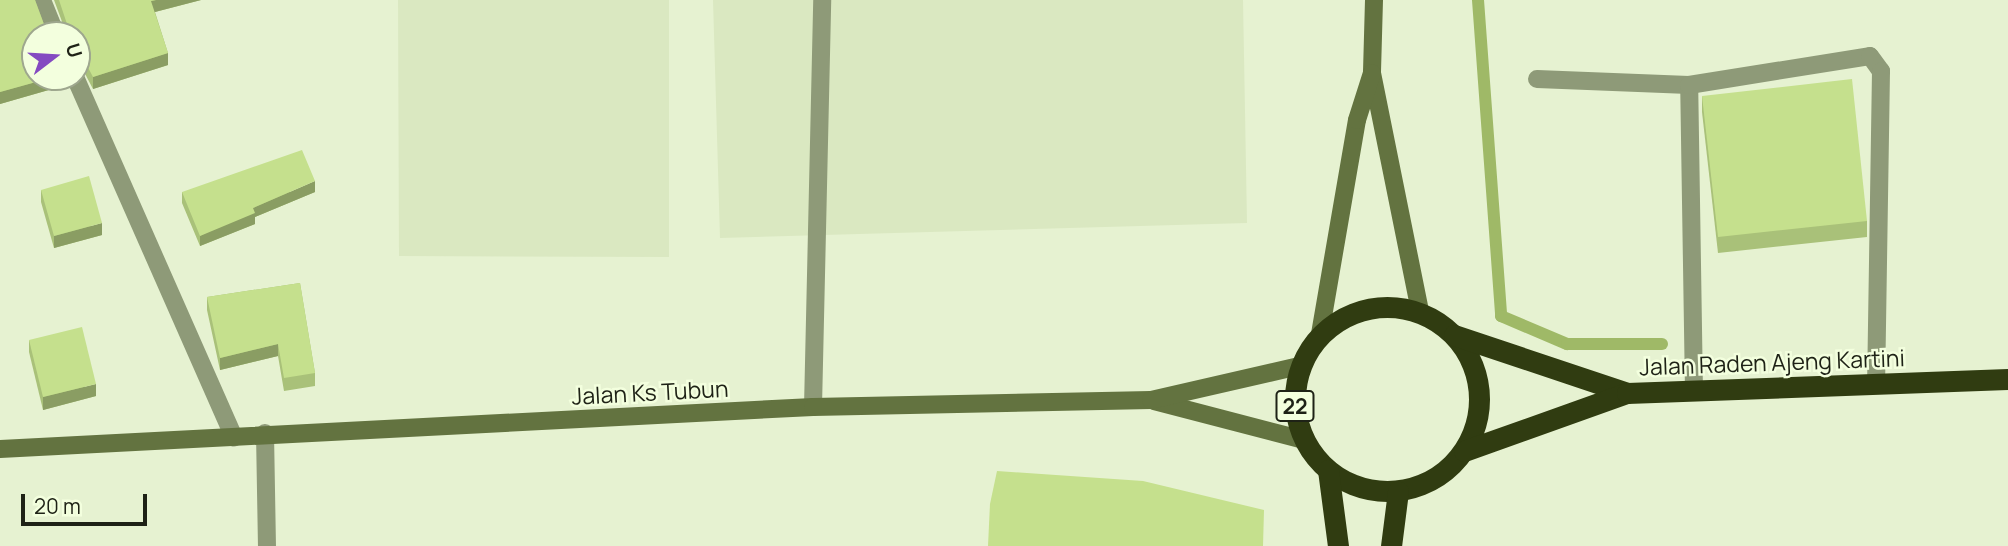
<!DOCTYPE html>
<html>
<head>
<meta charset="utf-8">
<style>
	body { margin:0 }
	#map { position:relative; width:2008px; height:546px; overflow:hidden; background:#e6f2d1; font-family:Manrope,sans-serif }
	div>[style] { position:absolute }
	.built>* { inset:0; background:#dae8c1 }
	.stream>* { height:12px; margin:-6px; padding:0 6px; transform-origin:6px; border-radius:6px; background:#9fb967 }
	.lane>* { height:18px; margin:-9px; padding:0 9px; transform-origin:9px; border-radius:9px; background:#8e9a78 }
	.street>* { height:18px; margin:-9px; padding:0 9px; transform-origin:9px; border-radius:9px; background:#8e9a78 }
	.secondary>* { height:18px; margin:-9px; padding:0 9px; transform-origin:9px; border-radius:9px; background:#637340 }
	.highway>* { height:21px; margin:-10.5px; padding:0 10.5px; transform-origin:10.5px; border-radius:10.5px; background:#303c11 }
	.highway>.ring { margin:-10.5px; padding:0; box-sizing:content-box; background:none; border:21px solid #303c11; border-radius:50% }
	.wall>* { inset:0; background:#a9c179 }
	.shaded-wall>* { inset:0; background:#8a9d63 }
	.building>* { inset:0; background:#c5e08d }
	span { translate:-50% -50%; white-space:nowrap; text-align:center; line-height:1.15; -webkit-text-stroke:5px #f3ffde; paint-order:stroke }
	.shield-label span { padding:2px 5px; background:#f3ffde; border:2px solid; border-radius:5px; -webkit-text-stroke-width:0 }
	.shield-label { font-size:21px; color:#1e2216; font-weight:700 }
	.street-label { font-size:23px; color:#1e2216 }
	.north { position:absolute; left:21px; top:21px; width:70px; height:70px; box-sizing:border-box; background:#f3ffde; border:2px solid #9ea78e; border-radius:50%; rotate:73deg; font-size:19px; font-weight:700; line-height:28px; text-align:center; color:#1e2216 }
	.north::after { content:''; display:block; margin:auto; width:24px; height:32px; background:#844ac1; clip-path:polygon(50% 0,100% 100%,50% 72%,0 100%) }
	.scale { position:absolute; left:21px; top:494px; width:126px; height:32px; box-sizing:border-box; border:4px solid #1e2216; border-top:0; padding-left:9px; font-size:21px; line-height:24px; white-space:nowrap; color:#1e2216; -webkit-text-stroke:5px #f3ffde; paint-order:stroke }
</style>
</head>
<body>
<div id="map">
	<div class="built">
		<i style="clip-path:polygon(398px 0,669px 0,669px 257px,399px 256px)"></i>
		<i style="clip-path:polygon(713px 0,1243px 0,1247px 223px,720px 238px)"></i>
	</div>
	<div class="stream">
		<i style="left:1478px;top:0;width:317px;rotate:85.8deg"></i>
		<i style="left:1501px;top:316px;width:72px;rotate:23deg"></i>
		<i style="left:1567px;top:344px;width:95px"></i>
	</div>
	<div class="lane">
		<i style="left:1537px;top:79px;width:152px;rotate:2.3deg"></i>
		<i style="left:1694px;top:392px;width:307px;rotate:-90.9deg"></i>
		<i style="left:1689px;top:85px;width:183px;rotate:-9.1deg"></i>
		<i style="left:1870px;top:56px;width:19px;rotate:54deg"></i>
		<i style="left:1881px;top:71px;width:314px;rotate:90.9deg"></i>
		<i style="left:265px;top:433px;width:113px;rotate:89deg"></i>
	</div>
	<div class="street">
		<i style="left:42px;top:0;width:38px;rotate:68deg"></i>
		<i style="left:75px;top:77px;width:394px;rotate:66.2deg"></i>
		<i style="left:813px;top:407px;width:407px;rotate:-88.7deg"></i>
	</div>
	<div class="secondary">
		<i style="left:1374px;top:0;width:73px;rotate:91.6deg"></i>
		<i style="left:1372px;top:73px;width:244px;rotate:78.6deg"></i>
		<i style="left:1320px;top:334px;width:217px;rotate:-80.2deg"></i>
		<i style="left:1357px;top:120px;width:49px;rotate:-72.3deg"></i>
		<i style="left:1154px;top:401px;width:155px;rotate:14.6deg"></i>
		<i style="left:0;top:449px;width:814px;rotate:-2.96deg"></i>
		<i style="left:813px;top:407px;width:338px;rotate:-1.2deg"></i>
		<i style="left:1151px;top:400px;width:153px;rotate:-12.9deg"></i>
	</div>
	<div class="highway">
		<i class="ring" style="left:1295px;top:307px;width:163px;height:163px"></i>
		<i style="left:1454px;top:335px;width:182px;rotate:18.5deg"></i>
		<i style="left:1464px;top:451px;width:173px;rotate:-19.6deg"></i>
		<i style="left:1627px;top:393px;width:381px;rotate:-2.1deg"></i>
		<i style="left:1328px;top:470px;width:77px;rotate:82.5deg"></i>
		<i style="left:1391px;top:546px;width:55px;rotate:-82.7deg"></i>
	</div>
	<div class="wall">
		<i style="clip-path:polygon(0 0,35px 0,45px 27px,55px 34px,64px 27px,54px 0,201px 0,155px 12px,168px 53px,168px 65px,93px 89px,82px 68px,77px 67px,77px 35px,35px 35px,35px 77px,68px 77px,66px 85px,0 104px)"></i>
		<i style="clip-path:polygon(1702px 96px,1867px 221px,1867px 237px,1718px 253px,1702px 112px)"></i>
		<i style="clip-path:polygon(41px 190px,102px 235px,54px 248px,41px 202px)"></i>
		<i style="clip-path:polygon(182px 192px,315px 192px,255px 217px,255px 224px,200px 246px,182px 203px)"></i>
		<i style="clip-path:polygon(300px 283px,315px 373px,315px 386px,284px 391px,278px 356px,220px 370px,207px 310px,207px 297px)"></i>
		<i style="clip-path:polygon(29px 340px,96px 396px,43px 410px,29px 352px)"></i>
	</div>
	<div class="shaded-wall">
		<i style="clip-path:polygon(156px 0,201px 0,151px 13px,151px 1px)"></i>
		<i style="clip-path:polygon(168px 53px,168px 65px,93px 89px,93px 77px)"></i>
		<i style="clip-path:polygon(54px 77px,68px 77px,66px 85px,0 104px,0 92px)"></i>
		<i style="clip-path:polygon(315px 181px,315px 192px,255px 217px,255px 224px,200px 246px,200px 236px,253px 208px)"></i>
		<i style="clip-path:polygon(102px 223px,102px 235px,54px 248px,54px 236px)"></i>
		<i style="clip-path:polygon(278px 344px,278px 356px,220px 370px,220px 358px)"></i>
		<i style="clip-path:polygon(96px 384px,96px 396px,43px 410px,43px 397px)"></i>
	</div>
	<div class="building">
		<i style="clip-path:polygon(0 0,35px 0,45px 27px,55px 34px,67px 24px,59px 0,156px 0,151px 1px,168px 53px,93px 77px,82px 56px,77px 55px,77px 35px,35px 35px,35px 77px,54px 77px,0 92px)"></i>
		<i style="clip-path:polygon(1852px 79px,1867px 221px,1718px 237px,1702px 96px)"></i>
		<i style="clip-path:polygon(302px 150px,315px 181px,253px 208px,255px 213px,200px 236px,182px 192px)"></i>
		<i style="clip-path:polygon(89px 176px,102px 223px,54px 236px,41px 190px)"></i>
		<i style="clip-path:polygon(300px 283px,315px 373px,284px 378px,278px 344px,220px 358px,207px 297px)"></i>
		<i style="clip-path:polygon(82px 327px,96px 384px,43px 397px,29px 340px)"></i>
		<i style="clip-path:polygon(997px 471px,1143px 481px,1264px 510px,1263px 546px,988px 546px,990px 504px)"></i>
	</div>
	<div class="shield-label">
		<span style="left:1295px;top:406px">22</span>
	</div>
	<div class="street-label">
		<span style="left:1772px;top:362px;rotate:-2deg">Jalan Raden Ajeng Kartini</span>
		<span style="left:650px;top:392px;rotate:-3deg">Jalan Ks Tubun</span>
	</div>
	<div class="north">U</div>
	<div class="scale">20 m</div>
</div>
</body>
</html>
